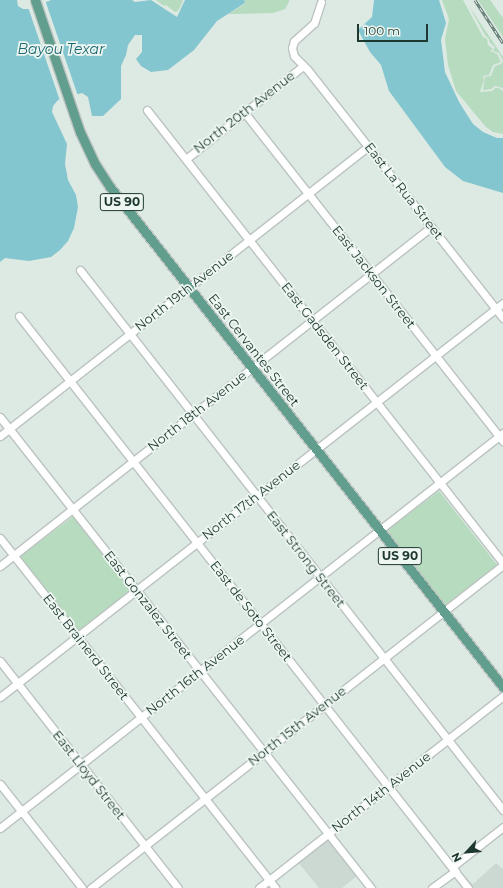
<!DOCTYPE html>
<html>
<head>
<meta charset="utf-8">
<style>
	body { margin:0 }
	#map { position:relative; width:503px; height:888px; overflow:hidden; background:#dde9e3; font-family:Montserrat,sans-serif }
	div>[style] { position:absolute }
	.built>* { inset:0; background:#cbd9d2 }
	.green>* { inset:0; background:#b6dbbe }
	.water>* { inset:0; background:#84c6cf }
	.pier>* { inset:0; background:#dde9e3 }
	.roads { filter:drop-shadow(1px 0 #bcc3c1) drop-shadow(-1px 0 #bcc3c1) drop-shadow(0 1px #bcc3c1) drop-shadow(0 -1px #bcc3c1) }
	.minor>* { height:7px; margin:-3.5px; padding:0 3.5px; transform-origin:3.5px; border-radius:3.5px; background:#fff }
	.major>* { height:9px; margin:-4.5px; padding:0 4.5px; transform-origin:4.5px; border-radius:4.5px; background:#629e8d }
	.rail>* { height:3px; margin-top:-1.5px; transform-origin:0; background:repeating-linear-gradient(90deg,#edf6f1 0 4.5px,#59746c 0 9px); box-sizing:border-box; border-block:1px solid #59746c }
	span { translate:-50% -50%; white-space:nowrap; text-align:center; line-height:1.15; -webkit-text-stroke:3.5px #edf6f1; paint-order:stroke }
	.shield-label span { padding:1px 3px; background:#edf6f1; border:1px solid; border-radius:3px; -webkit-text-stroke-width:0 }
	.shield-label { font-size:12px; color:#1f3830; font-weight:700 }
	.street-label { font-size:13px; color:#1f3830 }
	.water-label { font-size:14px; color:#1b6772; font-style:italic }
	.north { position:absolute; left:447px; top:832px; width:40px; height:40px; -webkit-text-stroke:3px #edf6f1; paint-order:stroke; rotate:243deg; font-size:11px; font-weight:700; line-height:16px; text-align:center; color:#1f3830 }
	.north::after { content:''; display:block; margin:auto; width:14px; height:18px; background:#1f3830; clip-path:polygon(50% 0,100% 100%,50% 72%,0 100%) }
	.scale { position:absolute; left:357px; top:24px; width:71px; height:18px; box-sizing:border-box; border:2px solid #1f3830; border-top:0; padding-left:5px; font-size:12px; line-height:14px; white-space:nowrap; color:#1f3830; -webkit-text-stroke:3px #edf6f1; paint-order:stroke }
</style>
</head>
<body>
<div id="map">
	<div class="built">
		<i style="clip-path:polygon(327px 837px,357px 876px,342px 888px,319px 888px,297px 861px)"></i>
		<i style="clip-path:polygon(496px 863px,503px 869px,503px 888px,472px 888px,455px 868px,473px 884px)"></i>
	</div>
	<div class="green">
		<i style="clip-path:polygon(156px 0,182px 0,183px 1px,178px 11px,175px 12px,166px 5px,164px 6px)"></i>
		<i style="clip-path:polygon(244px 0,289px 0,289px 2px,285px 9px,273px 13px,228px 14px,245px 4px)"></i>
		<i style="clip-path:polygon(442px 0,463px 0,483px 37px,487px 39px,488px 45px,493px 49px,490px 51px,497px 54px,501px 62px,493px 65px,489px 75px,483px 76px,484px 80px,480px 92px,492px 91px,495px 88px,499px 88px,503px 91px,503px 134px,493px 132px,485px 126px,456px 91px,448px 65px,445px 39px,449px 19px)"></i>
		<i style="clip-path:polygon(478px 0,490px 0,503px 18px,503px 37px)"></i>
		<i style="clip-path:polygon(469px 6px,503px 57px,503px 88px,495px 86px,491px 89px,483px 90px,485px 77px,491px 76px,495px 66px,501px 64px,503px 61px,499px 53px,493px 51px,495px 47px,490px 43px,489px 39px,485px 35px)"></i>
		<i style="clip-path:polygon(439px 491px,498px 566px,445px 605px,387px 530px)"></i>
		<i style="clip-path:polygon(74px 516px,133px 590px,78px 633px,18px 558px)"></i>
	</div>
	<div class="water">
		<i style="clip-path:polygon(0 0,17px 0,18px 6px,23px 9px,30px 9px,51px 0,132px 0,135px 2px,151px 0,177px 17px,185px 0,244px 0,245px 3px,217px 21px,194px 50px,168px 70px,151px 72px,141px 66px,136px 59px,142px 52px,142px 35px,135px 35px,128px 45px,126px 55px,121px 66px,121px 99px,103px 116px,92px 116px,88px 97px,82px 93px,58px 100px,53px 106px,52px 112px,67px 144px,65px 164px,68px 180px,76px 195px,78px 207px,74px 228px,68px 241px,60px 250px,51px 257px,29px 261px,5px 258px,0 262px)"></i>
		<i style="clip-path:polygon(374px 0,439px 0,446px 23px,441px 40px,445px 72px,459px 102px,473px 124px,483px 132px,497px 138px,503px 138px,503px 193px,463px 181px,445px 167px,389px 91px,381px 65px,370px 52px,358px 30px,372px 17px)"></i>
	</div>
	<div class="pier">
		<i style="clip-path:polygon(45px 0,78px 96px,60px 101px,28px 7px)"></i>
	</div>
	<div class="roads">
		<div class="minor">
			<i style="left:321px;top:2px;width:22px;rotate:108deg"></i>
			<i style="left:314px;top:23px;width:27px;rotate:138deg"></i>
			<i style="left:294px;top:41px;width:7px;rotate:106deg"></i>
			<i style="left:292px;top:48px;width:8px;rotate:76deg"></i>
			<i style="left:294px;top:56px;width:18px;rotate:45deg"></i>
			<i style="left:307px;top:69px;width:317px;rotate:51.8deg"></i>
			<i style="left:147px;top:110px;width:576px;rotate:51.84deg"></i>
			<i style="left:244px;top:112px;width:419px;rotate:51.8deg"></i>
			<i style="left:186px;top:159px;width:149px;rotate:-38.5deg"></i>
			<i style="left:80px;top:270px;width:686px;rotate:51.93deg"></i>
			<i style="left:19px;top:316px;width:727px;rotate:51.87deg"></i>
			<i style="left:0;top:417px;width:600px;rotate:51.77deg"></i>
			<i style="left:0;top:436px;width:469px;rotate:-38.2deg"></i>
			<i style="left:0;top:538px;width:445px;rotate:51.8deg"></i>
			<i style="left:0;top:566px;width:548px;rotate:-38.19deg"></i>
			<i style="left:0;top:661px;width:288px;rotate:51.9deg"></i>
			<i style="left:0;top:697px;width:639px;rotate:-38.07deg"></i>
			<i style="left:0;top:784px;width:132px;rotate:51.7deg"></i>
			<i style="left:0;top:828px;width:640px;rotate:-38.14deg"></i>
			<i style="left:452px;top:867px;width:65px;rotate:-38.1deg"></i>
			<i style="left:91px;top:888px;width:524px;rotate:-38.1deg"></i>
			<i style="left:259px;top:888px;width:310px;rotate:-38.2deg"></i>
			<i style="left:432px;top:888px;width:29px;rotate:-36deg"></i>
		</div>
		<div class="major">
			<i style="left:35px;top:0;width:139px;rotate:71.2deg"></i>
			<i style="left:80px;top:132px;width:35px;rotate:65deg"></i>
			<i style="left:95px;top:164px;width:27px;rotate:57deg"></i>
			<i style="left:110px;top:187px;width:636px;rotate:51.83deg"></i>
		</div>
	</div>
	<div class="rail">
		<i style="left:475px;top:0;width:51px;rotate:56.9deg"></i>
	</div>
	<div class="shield-label">
		<span style="left:122px;top:202px">US 90</span>
		<span style="left:400px;top:556px">US 90</span>
	</div>
	<div class="street-label">
		<span style="left:244px;top:112px;rotate:-38deg">North 20th Avenue</span>
		<span style="left:404px;top:191px;rotate:52deg">East La Rua Street</span>
		<span style="left:374px;top:277px;rotate:52deg">East Jackson Street</span>
		<span style="left:184px;top:291px;rotate:-38deg">North 19th Avenue</span>
		<span style="left:325px;top:336px;rotate:52deg">East Gadsden Street</span>
		<span style="left:254px;top:350px;rotate:52deg">East Cervantes Street</span>
		<span style="left:197px;top:411px;rotate:-38deg">North 18th Avenue</span>
		<span style="left:251px;top:500px;rotate:-38deg">North 17th Avenue</span>
		<span style="left:306px;top:559px;rotate:52deg">East Strong Street</span>
		<span style="left:148px;top:605px;rotate:52deg">East Gonzalez Street</span>
		<span style="left:251px;top:611px;rotate:52deg">East de Soto Street</span>
		<span style="left:86px;top:647px;rotate:52deg">East Brainerd Street</span>
		<span style="left:195px;top:675px;rotate:-38deg">North 16th Avenue</span>
		<span style="left:297px;top:726px;rotate:-38deg">North 15th Avenue</span>
		<span style="left:89px;top:775px;rotate:52deg">East Lloyd Street</span>
		<span style="left:381px;top:792px;rotate:-38deg">North 14th Avenue</span>
	</div>
	<div class="water-label">
		<span style="left:61px;top:49px">Bayou Texar</span>
	</div>
	<div class="north">N</div>
	<div class="scale">100 m</div>
</div>
</body>
</html>
